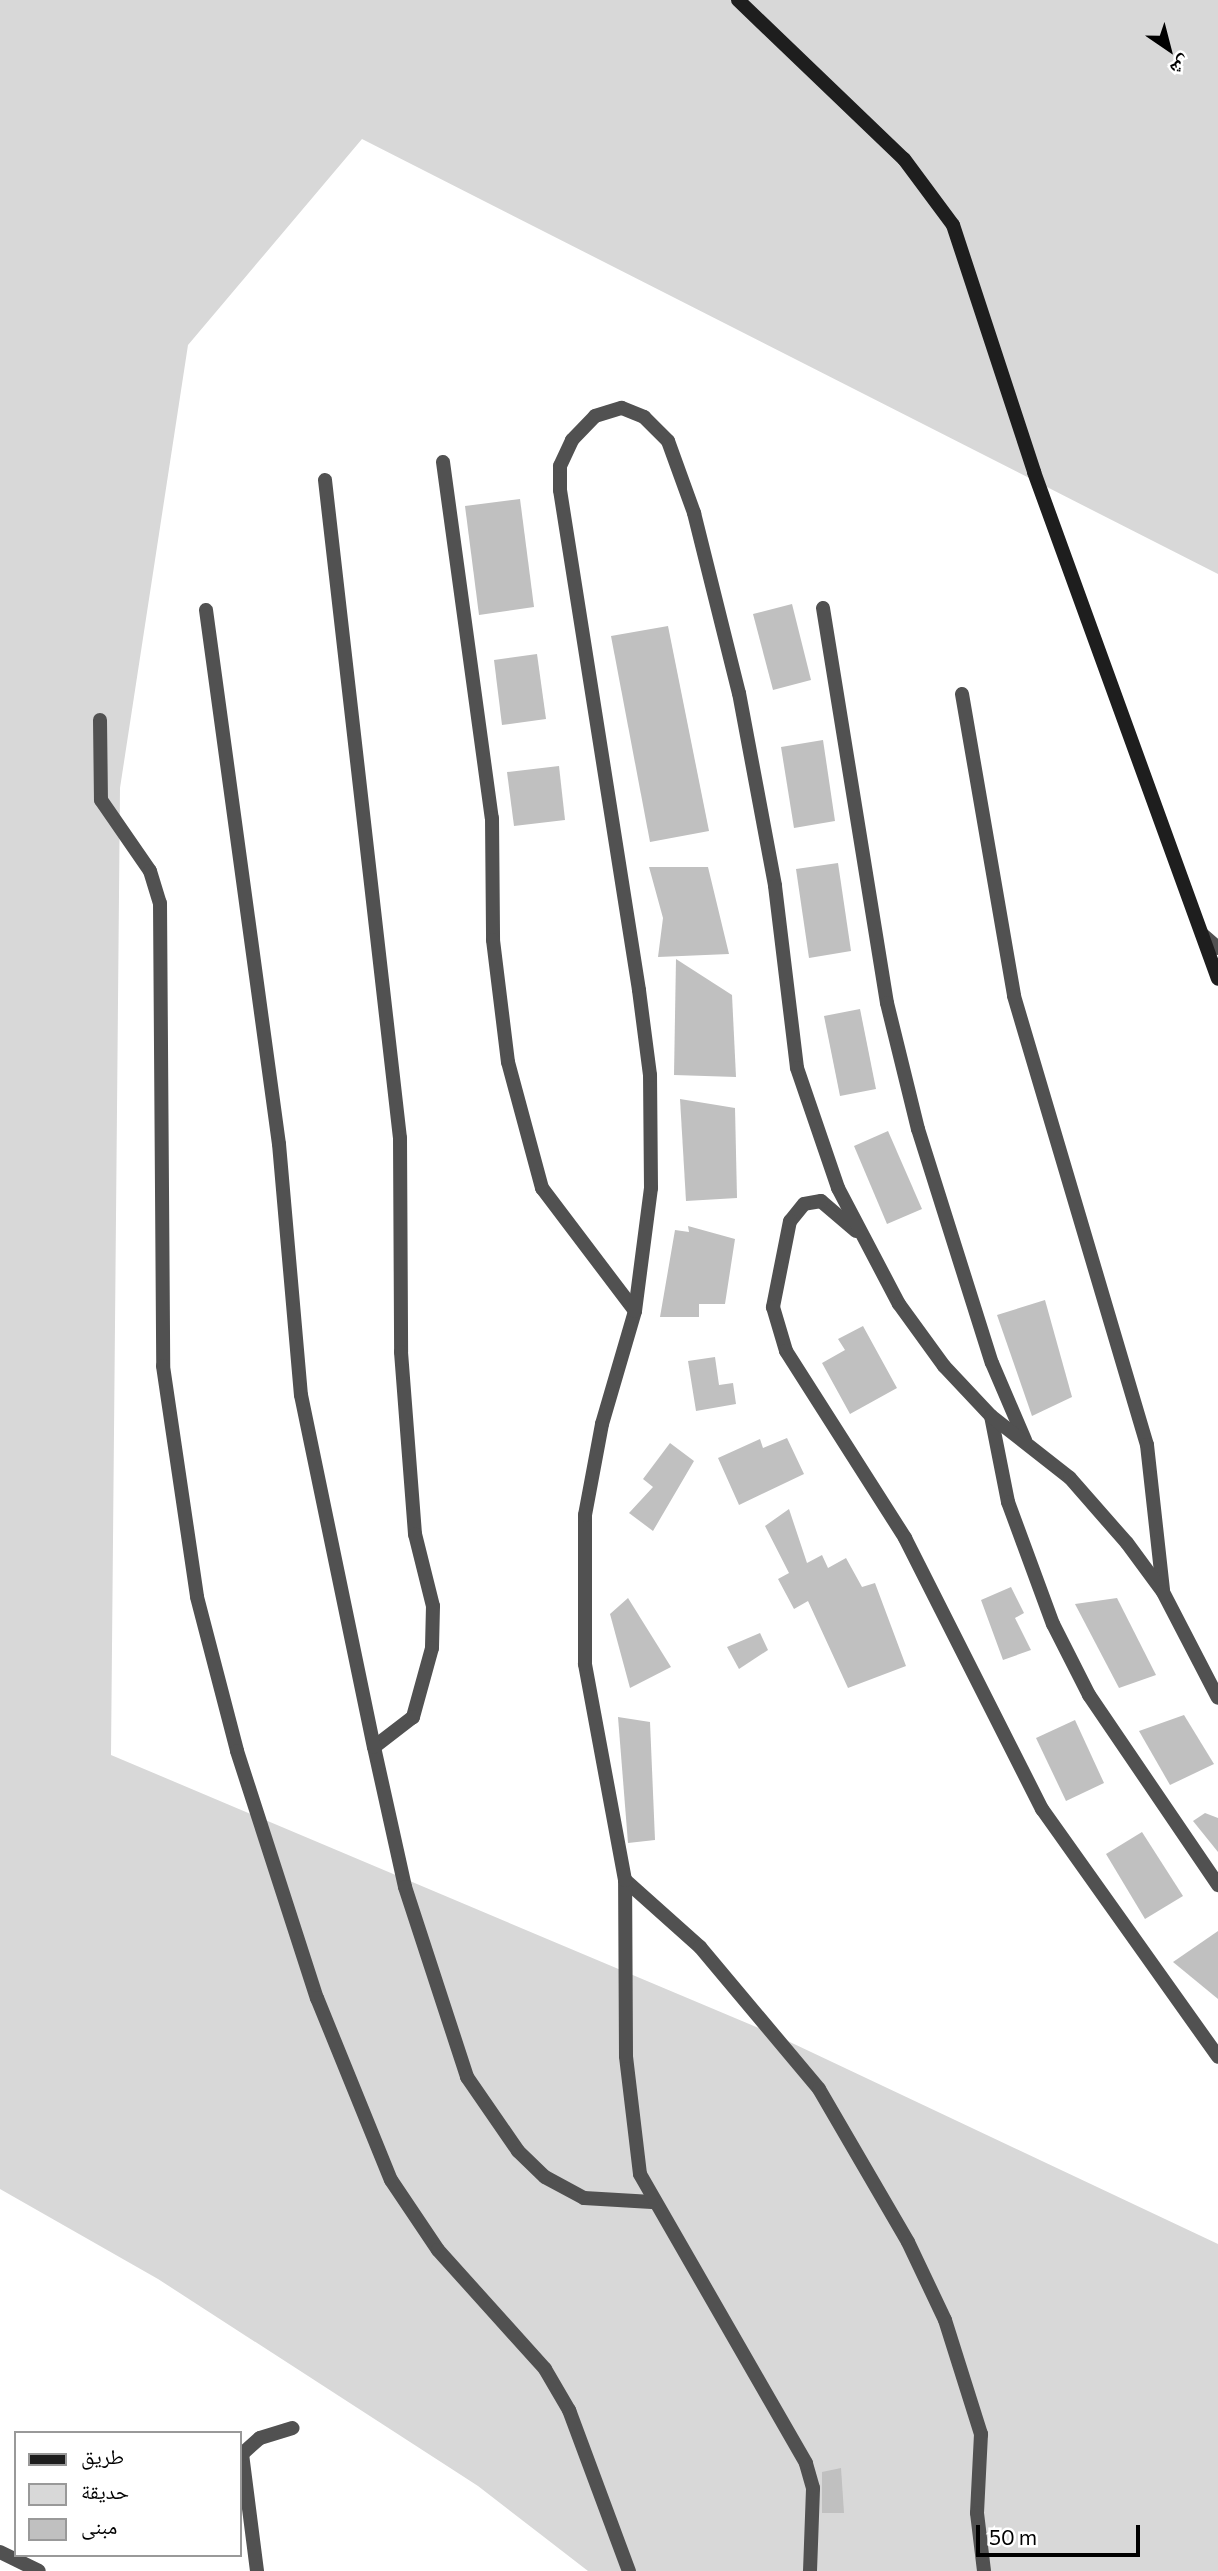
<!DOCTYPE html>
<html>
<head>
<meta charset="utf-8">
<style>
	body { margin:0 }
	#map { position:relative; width:1218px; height:2571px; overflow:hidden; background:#fff; font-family:Commissioner,"Noto Naskh Arabic",sans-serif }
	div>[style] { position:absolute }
	.green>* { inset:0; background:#d8d8d8 }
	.building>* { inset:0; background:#c0c0c0 }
	.minor>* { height:14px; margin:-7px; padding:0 7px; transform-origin:7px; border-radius:7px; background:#515151 }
	.secondary>* { height:14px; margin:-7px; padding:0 7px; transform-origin:7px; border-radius:7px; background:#1e1e1e }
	span { translate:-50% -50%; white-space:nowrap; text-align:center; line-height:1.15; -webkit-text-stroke:6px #fff; paint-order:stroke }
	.legend { position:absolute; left:14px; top:2431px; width:228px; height:126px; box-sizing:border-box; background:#fff; border:2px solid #999; margin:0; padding:9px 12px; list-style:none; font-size:21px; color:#000 }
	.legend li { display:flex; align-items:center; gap:14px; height:35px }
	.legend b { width:35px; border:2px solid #999 }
	.north { position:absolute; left:1134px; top:14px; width:70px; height:70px; -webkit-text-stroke:5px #fff; paint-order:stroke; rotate:145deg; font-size:19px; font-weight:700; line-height:28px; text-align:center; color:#000 }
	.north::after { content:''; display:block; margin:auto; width:24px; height:32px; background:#000; clip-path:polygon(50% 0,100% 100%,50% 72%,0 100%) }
	.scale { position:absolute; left:976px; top:2525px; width:164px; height:32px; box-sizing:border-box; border:4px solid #000; border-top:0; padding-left:9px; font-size:21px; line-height:24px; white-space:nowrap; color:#000; -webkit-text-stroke:5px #fff; paint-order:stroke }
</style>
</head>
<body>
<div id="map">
	<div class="green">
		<i style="clip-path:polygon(0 0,1218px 0,1218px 574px,362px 139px,188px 345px,120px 788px,111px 1755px,775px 2035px,1218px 2244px,1218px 2571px,588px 2571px,478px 2486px,158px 2279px,0 2189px)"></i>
	</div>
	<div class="building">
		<i style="clip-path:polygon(520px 499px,534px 607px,479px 615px,465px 506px)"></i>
		<i style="clip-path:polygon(792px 604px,811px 680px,773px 690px,753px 614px)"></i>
		<i style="clip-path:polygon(668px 626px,709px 831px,650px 842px,611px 636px)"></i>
		<i style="clip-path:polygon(537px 654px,546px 719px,502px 725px,494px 660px)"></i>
		<i style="clip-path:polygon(823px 740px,835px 821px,794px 828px,781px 747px)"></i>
		<i style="clip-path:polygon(559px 766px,565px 820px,514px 826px,507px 772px)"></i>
		<i style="clip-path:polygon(838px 863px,851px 951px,809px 958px,796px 869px)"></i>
		<i style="clip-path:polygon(649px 867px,708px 867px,729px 954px,658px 957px,663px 918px)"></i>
		<i style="clip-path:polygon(676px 959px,732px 995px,736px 1077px,674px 1075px)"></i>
		<i style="clip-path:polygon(860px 1009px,876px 1089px,840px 1096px,824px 1016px)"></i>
		<i style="clip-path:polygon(680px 1099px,735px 1108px,737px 1198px,686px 1201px)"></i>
		<i style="clip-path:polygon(888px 1131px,922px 1209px,887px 1224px,854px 1146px)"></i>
		<i style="clip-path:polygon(688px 1226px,735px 1239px,725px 1304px,699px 1304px,699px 1317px,660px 1317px,675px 1230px,689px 1232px)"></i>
		<i style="clip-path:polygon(1045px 1300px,1072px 1397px,1032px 1416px,997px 1315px)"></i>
		<i style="clip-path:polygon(863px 1326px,897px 1388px,850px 1414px,822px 1363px,845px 1350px,838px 1339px)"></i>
		<i style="clip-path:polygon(715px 1357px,719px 1385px,733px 1383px,736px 1404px,696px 1411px,688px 1361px)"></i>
		<i style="clip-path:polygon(787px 1438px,804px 1474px,739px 1505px,718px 1458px,760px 1439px,763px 1448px)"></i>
		<i style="clip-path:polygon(670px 1443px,694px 1461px,653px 1531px,629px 1513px,653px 1487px,643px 1479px)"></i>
		<i style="clip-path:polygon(789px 1509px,807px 1563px,822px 1555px,828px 1568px,846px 1558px,862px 1587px,875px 1583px,906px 1666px,848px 1688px,808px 1601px,794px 1609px,778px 1579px,789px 1573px,765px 1526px)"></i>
		<i style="clip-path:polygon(1011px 1587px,1024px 1613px,1015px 1618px,1031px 1650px,1003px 1660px,981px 1600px)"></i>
		<i style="clip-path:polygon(628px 1598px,671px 1667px,630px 1688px,610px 1614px)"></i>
		<i style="clip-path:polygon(1117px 1598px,1156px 1675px,1119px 1688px,1075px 1604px)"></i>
		<i style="clip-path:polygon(760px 1633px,768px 1650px,739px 1669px,727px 1647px)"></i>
		<i style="clip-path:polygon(1184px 1715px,1214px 1764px,1170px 1785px,1139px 1731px)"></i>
		<i style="clip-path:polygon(618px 1717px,650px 1722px,655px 1840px,628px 1843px)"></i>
		<i style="clip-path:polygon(1075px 1720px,1104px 1783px,1066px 1801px,1036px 1738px)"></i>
		<i style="clip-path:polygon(1205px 1813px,1218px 1818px,1218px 1852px,1193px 1821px)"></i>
		<i style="clip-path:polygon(1142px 1832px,1183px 1896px,1145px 1919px,1106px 1854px)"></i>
		<i style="clip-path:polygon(1218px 1931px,1218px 1999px,1173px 1962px)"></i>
		<i style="clip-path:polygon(841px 2468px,844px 2513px,822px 2513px,822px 2472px)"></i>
	</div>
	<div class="minor">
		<i style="left:443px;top:462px;width:359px;rotate:82.2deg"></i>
		<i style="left:492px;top:818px;width:122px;rotate:89.5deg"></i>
		<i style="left:493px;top:940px;width:123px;rotate:83deg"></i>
		<i style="left:508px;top:1062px;width:131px;rotate:74.9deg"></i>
		<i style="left:542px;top:1188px;width:154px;rotate:52.9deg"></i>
		<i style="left:325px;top:480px;width:662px;rotate:83.5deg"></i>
		<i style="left:400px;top:1138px;width:214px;rotate:89.7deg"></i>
		<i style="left:401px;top:1352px;width:183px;rotate:85.6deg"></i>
		<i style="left:415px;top:1534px;width:74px;rotate:76deg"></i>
		<i style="left:433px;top:1606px;width:42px;rotate:91.4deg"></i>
		<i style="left:432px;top:1648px;width:72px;rotate:105.4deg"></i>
		<i style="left:413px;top:1717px;width:49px;rotate:142.4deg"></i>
		<i style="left:374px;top:1747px;width:143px;rotate:77.5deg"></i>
		<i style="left:405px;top:1887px;width:200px;rotate:71.9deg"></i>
		<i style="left:467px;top:2077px;width:90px;rotate:55.4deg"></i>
		<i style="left:518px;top:2151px;width:37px;rotate:44deg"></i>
		<i style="left:545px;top:2177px;width:44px;rotate:28.3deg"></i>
		<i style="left:584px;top:2198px;width:68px;rotate:3.4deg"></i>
		<i style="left:823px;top:608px;width:400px;rotate:80.8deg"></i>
		<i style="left:887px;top:1003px;width:130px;rotate:76.2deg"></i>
		<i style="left:918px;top:1129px;width:245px;rotate:72.5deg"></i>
		<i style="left:992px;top:1363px;width:84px;rotate:66.8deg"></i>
		<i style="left:206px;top:610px;width:539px;rotate:82.22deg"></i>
		<i style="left:279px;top:1144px;width:252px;rotate:85deg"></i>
		<i style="left:301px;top:1395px;width:359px;rotate:78.3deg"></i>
		<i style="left:962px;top:694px;width:306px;rotate:80.2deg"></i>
		<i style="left:1014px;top:996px;width:468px;rotate:73.5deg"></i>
		<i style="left:1147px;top:1445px;width:145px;rotate:83.7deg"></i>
		<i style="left:100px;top:720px;width:80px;rotate:89.3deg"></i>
		<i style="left:101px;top:800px;width:86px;rotate:55.4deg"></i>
		<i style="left:150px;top:871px;width:34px;rotate:73deg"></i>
		<i style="left:160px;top:903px;width:463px;rotate:89.6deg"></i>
		<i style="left:163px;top:1366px;width:233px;rotate:81.6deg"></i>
		<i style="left:197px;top:1597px;width:159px;rotate:75.4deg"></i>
		<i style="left:237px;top:1751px;width:260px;rotate:72.1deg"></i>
		<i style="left:317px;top:1998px;width:196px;rotate:67.9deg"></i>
		<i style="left:391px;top:2180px;width:84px;rotate:56.1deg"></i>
		<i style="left:438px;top:2250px;width:160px;rotate:48deg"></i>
		<i style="left:545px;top:2369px;width:48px;rotate:59.7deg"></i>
		<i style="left:569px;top:2410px;width:172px;rotate:69.6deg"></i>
		<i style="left:1203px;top:935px;width:20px;rotate:41deg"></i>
		<i style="left:856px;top:1231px;width:46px;rotate:-139.4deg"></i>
		<i style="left:821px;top:1201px;width:17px;rotate:170deg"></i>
		<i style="left:804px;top:1204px;width:22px;rotate:129deg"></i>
		<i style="left:790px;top:1221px;width:88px;rotate:101.2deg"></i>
		<i style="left:773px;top:1307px;width:46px;rotate:73.5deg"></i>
		<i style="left:786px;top:1351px;width:222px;rotate:57.5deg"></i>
		<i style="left:905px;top:1538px;width:304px;rotate:63.2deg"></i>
		<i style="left:1042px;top:1809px;width:304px;rotate:54.6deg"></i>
		<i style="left:991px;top:1416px;width:88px;rotate:78.8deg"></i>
		<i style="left:1008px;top:1502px;width:130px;rotate:69.8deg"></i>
		<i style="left:1053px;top:1624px;width:80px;rotate:63.1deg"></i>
		<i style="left:1089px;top:1695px;width:230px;rotate:55.8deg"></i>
		<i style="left:625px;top:1880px;width:101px;rotate:41.8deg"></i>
		<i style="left:700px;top:1947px;width:185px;rotate:50deg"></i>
		<i style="left:819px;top:2089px;width:177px;rotate:59.8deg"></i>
		<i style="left:908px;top:2242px;width:86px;rotate:64.6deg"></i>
		<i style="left:945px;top:2320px;width:120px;rotate:72.5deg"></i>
		<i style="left:981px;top:2434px;width:79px;rotate:92.9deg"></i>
		<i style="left:977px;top:2513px;width:58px;rotate:83.1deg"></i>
		<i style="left:0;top:2552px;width:43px;rotate:26deg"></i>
		<i style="left:257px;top:2571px;width:118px;rotate:-97.3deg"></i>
		<i style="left:242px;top:2454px;width:24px;rotate:-42deg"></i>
		<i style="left:260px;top:2438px;width:34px;rotate:-17deg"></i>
		<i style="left:810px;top:2571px;width:83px;rotate:-87.9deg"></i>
		<i style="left:813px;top:2488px;width:26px;rotate:-106deg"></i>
		<i style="left:806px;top:2463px;width:333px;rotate:-119.9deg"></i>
		<i style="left:640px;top:2174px;width:119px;rotate:-96.8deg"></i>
		<i style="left:626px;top:2056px;width:176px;rotate:-90.3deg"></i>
		<i style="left:625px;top:1880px;width:220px;rotate:-100.5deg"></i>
		<i style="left:585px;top:1664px;width:149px;rotate:-90deg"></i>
		<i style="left:585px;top:1515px;width:93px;rotate:-79.4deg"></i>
		<i style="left:602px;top:1424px;width:118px;rotate:-73.7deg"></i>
		<i style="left:635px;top:1311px;width:124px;rotate:-82.6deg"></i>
		<i style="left:651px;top:1188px;width:113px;rotate:-90.5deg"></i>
		<i style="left:650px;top:1075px;width:86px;rotate:-97.4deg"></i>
		<i style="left:639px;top:990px;width:506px;rotate:-98.98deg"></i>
		<i style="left:560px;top:490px;width:24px;rotate:-90deg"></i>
		<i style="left:560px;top:466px;width:29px;rotate:-65deg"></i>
		<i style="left:572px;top:440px;width:33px;rotate:-46deg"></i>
		<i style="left:595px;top:416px;width:28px;rotate:-17deg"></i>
		<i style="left:622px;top:408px;width:24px;rotate:22deg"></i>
		<i style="left:644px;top:417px;width:34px;rotate:45deg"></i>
		<i style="left:668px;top:441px;width:77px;rotate:70.1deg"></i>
		<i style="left:694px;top:513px;width:186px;rotate:76deg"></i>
		<i style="left:739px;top:693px;width:196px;rotate:79.4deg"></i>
		<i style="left:775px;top:886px;width:183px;rotate:83.1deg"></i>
		<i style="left:797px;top:1068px;width:127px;rotate:71.1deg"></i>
		<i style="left:838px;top:1188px;width:131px;rotate:62.3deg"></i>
		<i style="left:899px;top:1304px;width:77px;rotate:54deg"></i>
		<i style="left:944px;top:1366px;width:69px;rotate:46.8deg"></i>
		<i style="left:991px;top:1416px;width:100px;rotate:38.1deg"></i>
		<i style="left:1070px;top:1478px;width:86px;rotate:48.8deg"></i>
		<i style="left:1127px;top:1543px;width:61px;rotate:53.7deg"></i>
		<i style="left:1163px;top:1592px;width:119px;rotate:62.6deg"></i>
	</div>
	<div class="secondary">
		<i style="left:738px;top:0;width:230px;rotate:43.8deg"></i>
		<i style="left:904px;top:159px;width:82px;rotate:53.4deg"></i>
		<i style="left:953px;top:225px;width:260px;rotate:71.8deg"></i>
		<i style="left:1034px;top:472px;width:539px;rotate:70.05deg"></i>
	</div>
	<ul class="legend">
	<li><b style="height:9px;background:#1e1e1e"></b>طريق</li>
	<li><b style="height:19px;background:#d8d8d8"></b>حديقة</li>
	<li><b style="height:19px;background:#c0c0c0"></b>مبنى</li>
	</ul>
	<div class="north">ش</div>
	<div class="scale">50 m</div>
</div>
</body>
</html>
